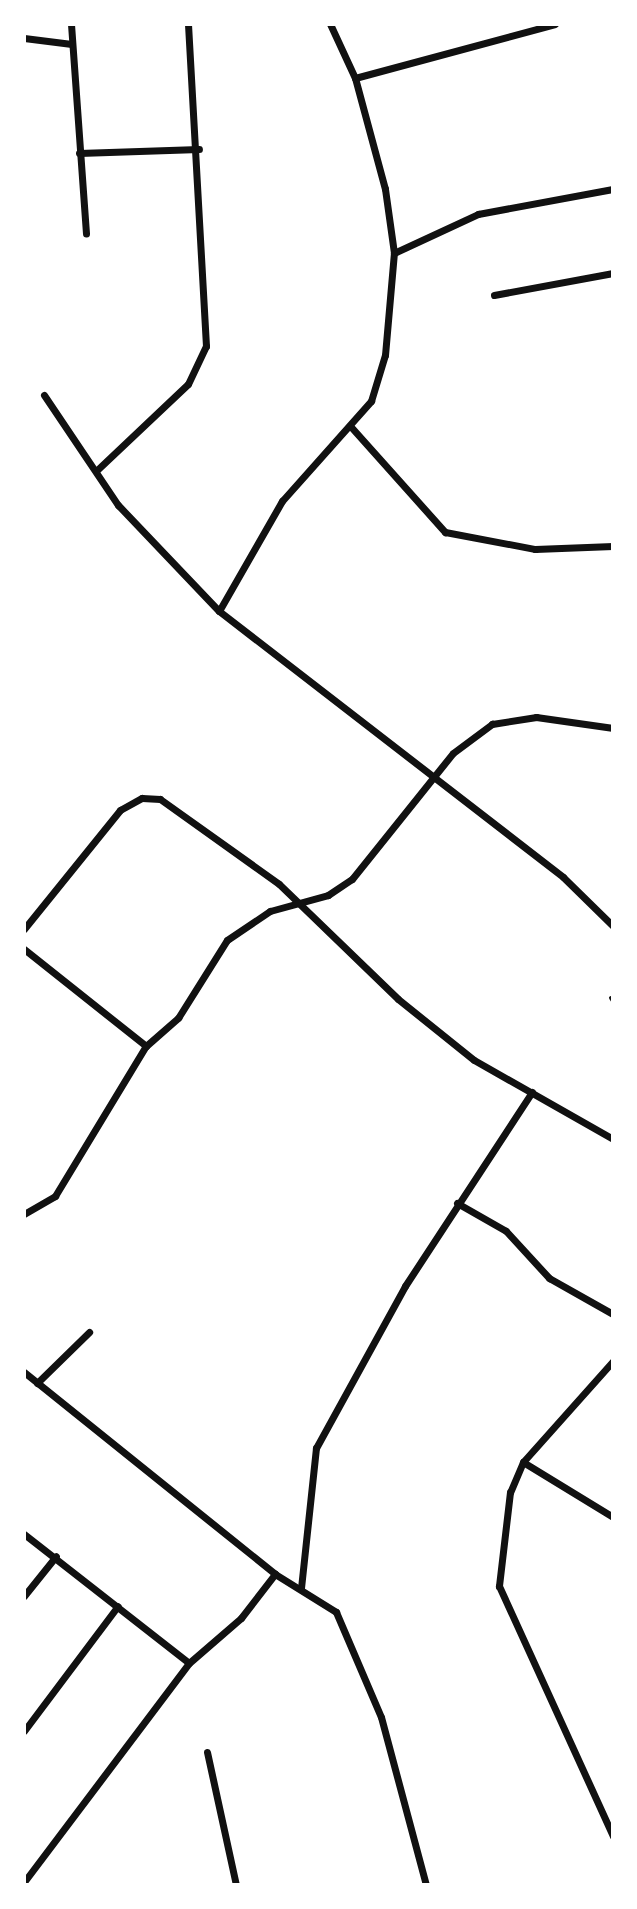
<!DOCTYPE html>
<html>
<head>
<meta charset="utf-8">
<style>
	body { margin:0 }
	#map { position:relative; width:637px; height:1909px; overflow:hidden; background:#fff; font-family:"Noto Sans",sans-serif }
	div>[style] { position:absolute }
	.service>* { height:4px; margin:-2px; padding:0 2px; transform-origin:2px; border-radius:2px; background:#111 }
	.minor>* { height:7px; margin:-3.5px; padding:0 3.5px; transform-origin:3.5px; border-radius:3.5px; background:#111 }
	span { translate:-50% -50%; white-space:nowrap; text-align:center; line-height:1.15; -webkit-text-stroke:6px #fff; paint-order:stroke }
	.frame { position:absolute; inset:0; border:26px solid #fff; pointer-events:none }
</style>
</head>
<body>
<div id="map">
	<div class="service">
		<i style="left:611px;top:998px;width:4px;rotate:56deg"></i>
	</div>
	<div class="minor">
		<i style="left:71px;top:24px;width:210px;rotate:85.9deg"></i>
		<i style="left:24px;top:38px;width:48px;rotate:7.1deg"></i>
		<i style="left:355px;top:78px;width:207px;rotate:-15.1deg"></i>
		<i style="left:79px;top:153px;width:120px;rotate:-1.9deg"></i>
		<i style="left:394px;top:253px;width:93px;rotate:-24.9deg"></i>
		<i style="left:478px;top:214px;width:137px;rotate:-10.5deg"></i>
		<i style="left:494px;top:295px;width:121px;rotate:-10.5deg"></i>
		<i style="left:44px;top:395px;width:133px;rotate:56.1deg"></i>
		<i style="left:118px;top:505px;width:146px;rotate:46.4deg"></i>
		<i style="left:219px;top:611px;width:435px;rotate:37.7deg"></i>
		<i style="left:563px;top:877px;width:70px;rotate:44.4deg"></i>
		<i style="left:352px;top:428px;width:140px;rotate:48.2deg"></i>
		<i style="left:445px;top:532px;width:92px;rotate:10.7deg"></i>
		<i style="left:535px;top:549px;width:78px;rotate:-2.2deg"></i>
		<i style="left:97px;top:470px;width:125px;rotate:-43.4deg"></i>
		<i style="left:188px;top:384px;width:42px;rotate:-64.7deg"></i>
		<i style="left:206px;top:346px;width:323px;rotate:-93.2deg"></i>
		<i style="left:219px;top:611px;width:127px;rotate:-60.2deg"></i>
		<i style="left:282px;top:501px;width:134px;rotate:-48.3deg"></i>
		<i style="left:371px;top:401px;width:48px;rotate:-73.1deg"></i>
		<i style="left:385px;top:355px;width:102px;rotate:-85deg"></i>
		<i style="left:394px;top:253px;width:65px;rotate:-98deg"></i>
		<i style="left:385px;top:189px;width:115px;rotate:-105.1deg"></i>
		<i style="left:355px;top:78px;width:60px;rotate:-114.8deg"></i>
		<i style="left:24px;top:929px;width:153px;rotate:-51.1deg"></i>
		<i style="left:120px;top:810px;width:25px;rotate:-29deg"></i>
		<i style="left:142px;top:798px;width:18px;rotate:3deg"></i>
		<i style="left:160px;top:799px;width:146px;rotate:35.5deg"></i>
		<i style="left:279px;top:884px;width:165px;rotate:44deg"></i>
		<i style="left:398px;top:999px;width:97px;rotate:38.8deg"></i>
		<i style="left:474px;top:1060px;width:160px;rotate:29.6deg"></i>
		<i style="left:24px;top:949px;width:156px;rotate:38.5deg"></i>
		<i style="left:457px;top:1203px;width:56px;rotate:29.7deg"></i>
		<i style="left:506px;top:1231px;width:64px;rotate:47.5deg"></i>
		<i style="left:549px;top:1278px;width:73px;rotate:29.4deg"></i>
		<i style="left:24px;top:1214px;width:36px;rotate:-30deg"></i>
		<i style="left:55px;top:1196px;width:175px;rotate:-58.8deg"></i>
		<i style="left:146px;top:1046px;width:43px;rotate:-41.2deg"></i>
		<i style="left:178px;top:1018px;width:92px;rotate:-57.9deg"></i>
		<i style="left:227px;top:940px;width:52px;rotate:-34deg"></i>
		<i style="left:270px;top:911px;width:60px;rotate:-15.4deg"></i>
		<i style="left:328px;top:895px;width:29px;rotate:-34deg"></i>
		<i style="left:352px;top:879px;width:161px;rotate:-51.3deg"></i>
		<i style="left:453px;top:753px;width:49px;rotate:-36.6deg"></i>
		<i style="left:492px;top:724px;width:45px;rotate:-9deg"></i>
		<i style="left:536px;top:717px;width:78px;rotate:8.1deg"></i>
		<i style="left:613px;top:1361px;width:135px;rotate:131.7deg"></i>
		<i style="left:523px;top:1462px;width:33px;rotate:113deg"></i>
		<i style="left:510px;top:1492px;width:95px;rotate:96.7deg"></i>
		<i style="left:499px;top:1586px;width:275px;rotate:65.5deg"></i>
		<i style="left:24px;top:1372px;width:322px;rotate:38.8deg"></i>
		<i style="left:275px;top:1574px;width:72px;rotate:31.9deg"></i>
		<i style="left:336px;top:1612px;width:114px;rotate:66.8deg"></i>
		<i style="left:381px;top:1717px;width:174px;rotate:75deg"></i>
		<i style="left:37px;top:1383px;width:73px;rotate:-44.4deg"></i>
		<i style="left:523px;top:1462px;width:105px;rotate:31.4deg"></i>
		<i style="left:24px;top:1534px;width:209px;rotate:38deg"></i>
		<i style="left:301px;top:1588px;width:141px;rotate:-83.9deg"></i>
		<i style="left:316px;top:1448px;width:185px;rotate:-61.2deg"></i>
		<i style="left:405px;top:1286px;width:232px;rotate:-56.8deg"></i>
		<i style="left:24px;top:1596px;width:51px;rotate:-51.3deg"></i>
		<i style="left:24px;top:1731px;width:156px;rotate:-53.1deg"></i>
		<i style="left:207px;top:1752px;width:136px;rotate:77.7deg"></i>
		<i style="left:24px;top:1882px;width:274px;rotate:-53deg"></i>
		<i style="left:189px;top:1663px;width:69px;rotate:-40.9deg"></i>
		<i style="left:241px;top:1618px;width:56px;rotate:-52.3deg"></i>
	</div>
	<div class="frame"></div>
</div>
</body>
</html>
